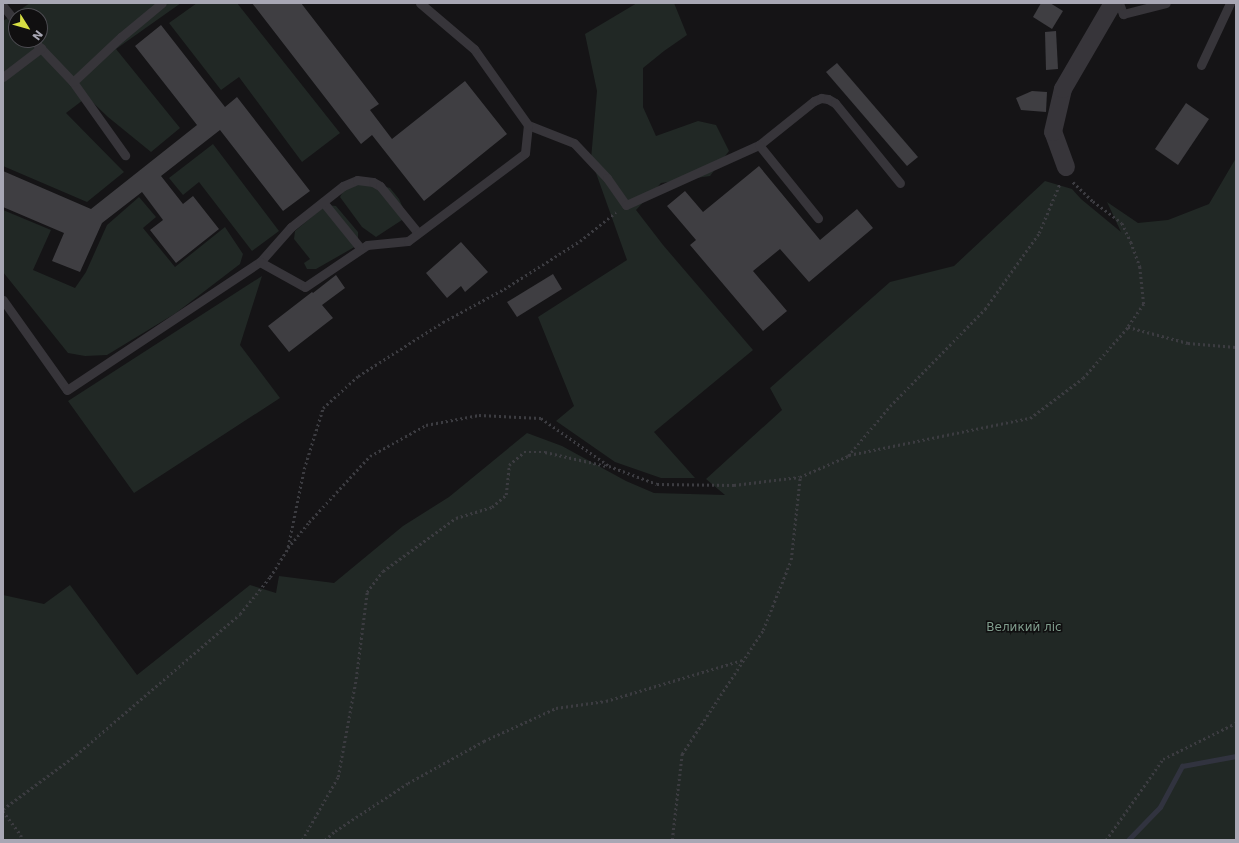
<!DOCTYPE html>
<html>
<head>
<meta charset="utf-8">
<style>
	body { margin:0 }
	#map { position:relative; width:1239px; height:843px; overflow:hidden; background:#151416; font-family:"DejaVu Sans",sans-serif }
	div>[style] { position:absolute }
	.green>* { inset:0; background:#212825 }
	.stream>* { height:5px; margin:-2.5px; padding:0 2.5px; transform-origin:2.5px; border-radius:2.5px; background:#31333f }
	.building>* { inset:0; background:#3f3e42 }
	.path>* { height:2.5px; margin-top:-1.25px; transform-origin:0; background:repeating-linear-gradient(90deg,#3c3c41 0 2px,transparent 0 5px) }
	.lane>* { height:9px; margin:-4.5px; padding:0 4.5px; transform-origin:4.5px; border-radius:4.5px; background:#37353a }
	.street>* { height:18px; margin:-9px; padding:0 9px; transform-origin:9px; border-radius:9px; background:#37353a }
	span { translate:-50% -50%; white-space:nowrap; text-align:center; line-height:1.15; -webkit-text-stroke:3px #100f10; paint-order:stroke }
	.park-label { font-size:12px; color:#809d8d }
	.frame { position:absolute; inset:0; border:4px solid #a8a7b4; pointer-events:none }
	.north { position:absolute; left:8px; top:8px; width:40px; height:40px; box-sizing:border-box; background:#100f10; border:1px solid #4d4c52; border-radius:50%; rotate:127deg; font-size:11px; font-weight:700; line-height:16px; text-align:center; color:#a8a7b4 }
	.north::after { content:''; display:block; margin:auto; width:14px; height:18px; background:#d6de43; clip-path:polygon(50% 0,100% 100%,50% 72%,0 100%) }
</style>
</head>
<body>
<div id="map">
	<div class="green">
		<i style="clip-path:polygon(evenodd,30px 3px,181px 3px,116px 49px,180px 128px,151px 152px,108px 117px,87px 97px,66px 113px,124px 172px,87px 202px,3px 166px,3px 21px,30px 3px,16px 16px,40px 16px,40px 40px,16px 40px,16px 16px)"></i>
		<i style="clip-path:polygon(197px 3px,237px 3px,340px 133px,302px 162px,239px 77px,221px 90px,169px 23px)"></i>
		<i style="clip-path:polygon(637px 3px,674px 3px,687px 35px,664px 51px,643px 68px,643px 107px,656px 136px,698px 121px,716px 125px,729px 151px,710px 176px,661px 183px,636px 210px,663px 245px,753px 350px,654px 432px,695px 478px,661px 478px,615px 462px,556px 421px,574px 406px,538px 317px,627px 260px,591px 159px,597px 91px,585px 34px)"></i>
		<i style="clip-path:polygon(213px 144px,279px 231px,252px 251px,199px 182px,183px 195px,169px 178px)"></i>
		<i style="clip-path:polygon(1236px 158px,1236px 840px,3px 840px,3px 595px,44px 604px,70px 585px,137px 675px,250px 585px,276px 593px,279px 576px,334px 583px,403px 526px,449px 497px,527px 433px,562px 446px,626px 481px,654px 493px,725px 495px,706px 479px,782px 410px,770px 388px,890px 282px,954px 266px,1045px 181px,1072px 189px,1081px 199px,1121px 232px,1107px 202px,1138px 223px,1168px 220px,1209px 204px)"></i>
		<i style="clip-path:polygon(368px 182px,390px 188px,399px 199px,405px 212px,402px 220px,376px 237px,362px 227px,340px 197px,346px 186px)"></i>
		<i style="clip-path:polygon(139px 197px,156px 217px,143px 228px,175px 267px,225px 227px,243px 254px,240px 264px,176px 313px,107px 355px,85px 356px,68px 353px,3px 272px,3px 210px,51px 230px,33px 270px,75px 288px,86px 272px,107px 225px)"></i>
		<i style="clip-path:polygon(326px 205px,336px 206px,358px 232px,358px 245px,316px 269px,307px 269px,304px 263px,310px 259px,294px 239px,295px 231px)"></i>
		<i style="clip-path:polygon(262px 276px,240px 345px,280px 398px,134px 493px,68px 401px)"></i>
	</div>
	<div class="stream">
		<i style="left:1128px;top:840px;width:46px;rotate:-45.9deg"></i>
		<i style="left:1160px;top:807px;width:47px;rotate:-61.8deg"></i>
		<i style="left:1182px;top:766px;width:55px;rotate:-10.5deg"></i>
	</div>
	<div class="building">
		<i style="clip-path:polygon(252px 3px,301px 3px,379px 104px,370px 110px,392px 139px,465px 81px,507px 134px,424px 201px,372px 135px,361px 144px)"></i>
		<i style="clip-path:polygon(1041px 3px,1050px 3px,1063px 11px,1052px 29px,1033px 17px)"></i>
		<i style="clip-path:polygon(161px 25px,225px 107px,237px 97px,310px 191px,283px 211px,220px 130px,161px 176px,183px 204px,193px 196px,219px 229px,176px 263px,150px 230px,163px 220px,142px 192px,102px 223px,80px 272px,52px 261px,64px 233px,3px 207px,3px 171px,91px 209px,197px 125px,135px 46px)"></i>
		<i style="clip-path:polygon(1056px 31px,1058px 69px,1046px 70px,1045px 32px)"></i>
		<i style="clip-path:polygon(837px 63px,918px 157px,907px 166px,826px 72px)"></i>
		<i style="clip-path:polygon(1032px 91px,1047px 92px,1046px 112px,1021px 110px,1016px 98px)"></i>
		<i style="clip-path:polygon(1186px 103px,1209px 119px,1178px 165px,1155px 149px)"></i>
		<i style="clip-path:polygon(759px 166px,820px 240px,857px 209px,873px 228px,809px 282px,780px 249px,753px 271px,787px 311px,763px 331px,690px 245px,696px 240px,667px 206px,685px 191px,703px 212px)"></i>
		<i style="clip-path:polygon(461px 242px,488px 272px,465px 292px,461px 286px,447px 298px,426px 273px)"></i>
		<i style="clip-path:polygon(553px 274px,562px 289px,517px 317px,507px 302px)"></i>
		<i style="clip-path:polygon(336px 275px,345px 288px,322px 305px,333px 318px,289px 352px,268px 326px,312px 292px,313px 293px)"></i>
	</div>
	<div class="path">
		<i style="left:1073px;top:182px;width:28px;rotate:44deg"></i>
		<i style="left:1093px;top:201px;width:36px;rotate:37deg"></i>
		<i style="left:1122px;top:223px;width:21px;rotate:65deg"></i>
		<i style="left:1131px;top:242px;width:27px;rotate:70deg"></i>
		<i style="left:1140px;top:267px;width:37px;rotate:84deg"></i>
		<i style="left:1144px;top:304px;width:28px;rotate:125deg"></i>
		<i style="left:849px;top:455px;width:185px;rotate:-11.6deg"></i>
		<i style="left:1030px;top:418px;width:66px;rotate:-37deg"></i>
		<i style="left:1083px;top:378px;width:68px;rotate:-48.6deg"></i>
		<i style="left:1128px;top:327px;width:62px;rotate:14.9deg"></i>
		<i style="left:1188px;top:343px;width:48px;rotate:4.8deg"></i>
		<i style="left:288px;top:547px;width:80px;rotate:-78.4deg"></i>
		<i style="left:304px;top:469px;width:64px;rotate:-72.7deg"></i>
		<i style="left:323px;top:408px;width:47px;rotate:-42.4deg"></i>
		<i style="left:358px;top:376px;width:101px;rotate:-32.4deg"></i>
		<i style="left:443px;top:322px;width:69px;rotate:-28.4deg"></i>
		<i style="left:504px;top:289px;width:90px;rotate:-32.3deg"></i>
		<i style="left:580px;top:241px;width:46px;rotate:-38.9deg"></i>
		<i style="left:3px;top:809px;width:91px;rotate:-36.5deg"></i>
		<i style="left:76px;top:755px;width:216px;rotate:-40.7deg"></i>
		<i style="left:240px;top:614px;width:48px;rotate:-51deg"></i>
		<i style="left:270px;top:577px;width:34px;rotate:-58deg"></i>
		<i style="left:288px;top:548px;width:33px;rotate:-51deg"></i>
		<i style="left:309px;top:522px;width:90px;rotate:-47.3deg"></i>
		<i style="left:370px;top:456px;width:64px;rotate:-29deg"></i>
		<i style="left:426px;top:425px;width:54px;rotate:-10.7deg"></i>
		<i style="left:479px;top:415px;width:62px;rotate:2.8deg"></i>
		<i style="left:541px;top:418px;width:83px;rotate:35.2deg"></i>
		<i style="left:609px;top:466px;width:51px;rotate:20.6deg"></i>
		<i style="left:657px;top:484px;width:77px;rotate:0.7deg"></i>
		<i style="left:734px;top:485px;width:66px;rotate:-6.9deg"></i>
		<i style="left:3px;top:811px;width:30px;rotate:53deg"></i>
		<i style="left:21px;top:835px;width:5px;rotate:79deg"></i>
		<i style="left:302px;top:840px;width:73px;rotate:-60.3deg"></i>
		<i style="left:338px;top:777px;width:100px;rotate:-79.6deg"></i>
		<i style="left:356px;top:679px;width:88px;rotate:-82.8deg"></i>
		<i style="left:367px;top:592px;width:26px;rotate:-53deg"></i>
		<i style="left:383px;top:571px;width:90px;rotate:-36deg"></i>
		<i style="left:456px;top:518px;width:38px;rotate:-17deg"></i>
		<i style="left:492px;top:507px;width:18px;rotate:-41deg"></i>
		<i style="left:506px;top:495px;width:30px;rotate:-84deg"></i>
		<i style="left:509px;top:465px;width:20px;rotate:-41deg"></i>
		<i style="left:524px;top:452px;width:21px"></i>
		<i style="left:545px;top:452px;width:63px;rotate:12.9deg"></i>
		<i style="left:325px;top:840px;width:13px;rotate:-42deg"></i>
		<i style="left:335px;top:831px;width:87px;rotate:-33.3deg"></i>
		<i style="left:408px;top:783px;width:87px;rotate:-28.9deg"></i>
		<i style="left:484px;top:741px;width:79px;rotate:-24.6deg"></i>
		<i style="left:556px;top:708px;width:50px;rotate:-8deg"></i>
		<i style="left:606px;top:701px;width:143px;rotate:-16.7deg"></i>
		<i style="left:672px;top:840px;width:87px;rotate:-83.4deg"></i>
		<i style="left:682px;top:754px;width:148px;rotate:-56.8deg"></i>
		<i style="left:763px;top:630px;width:75px;rotate:-68.2deg"></i>
		<i style="left:791px;top:560px;width:83px;rotate:-83.8deg"></i>
		<i style="left:800px;top:477px;width:52px;rotate:-23.6deg"></i>
		<i style="left:848px;top:456px;width:65px;rotate:-50deg"></i>
		<i style="left:890px;top:406px;width:136px;rotate:-45.6deg"></i>
		<i style="left:985px;top:309px;width:93px;rotate:-54.6deg"></i>
		<i style="left:1039px;top:233px;width:54px;rotate:-67.2deg"></i>
		<i style="left:1106px;top:840px;width:99px;rotate:-54.9deg"></i>
		<i style="left:1163px;top:759px;width:81px;rotate:-26.3deg"></i>
	</div>
	<div class="lane">
		<i style="left:1119px;top:3px;width:12px;rotate:70deg"></i>
		<i style="left:1123px;top:14px;width:44px;rotate:-14.3deg"></i>
		<i style="left:3px;top:6px;width:21px;rotate:51deg"></i>
		<i style="left:33px;top:40px;width:58px;rotate:46.4deg"></i>
		<i style="left:73px;top:82px;width:90px;rotate:54.5deg"></i>
		<i style="left:1201px;top:65px;width:68px;rotate:-64.9deg"></i>
		<i style="left:3px;top:77px;width:48px;rotate:-37.3deg"></i>
		<i style="left:73px;top:82px;width:66px;rotate:-43.2deg"></i>
		<i style="left:121px;top:37px;width:53px;rotate:-39.7deg"></i>
		<i style="left:528px;top:125px;width:49px;rotate:21.4deg"></i>
		<i style="left:574px;top:143px;width:48px;rotate:46.7deg"></i>
		<i style="left:607px;top:178px;width:33px;rotate:55deg"></i>
		<i style="left:626px;top:205px;width:146px;rotate:-24.3deg"></i>
		<i style="left:759px;top:145px;width:70px;rotate:-38.7deg"></i>
		<i style="left:814px;top:101px;width:8px;rotate:-23deg"></i>
		<i style="left:821px;top:98px;width:7px;rotate:8deg"></i>
		<i style="left:828px;top:99px;width:8px;rotate:30deg"></i>
		<i style="left:835px;top:103px;width:103px;rotate:50.9deg"></i>
		<i style="left:759px;top:145px;width:94px;rotate:51.1deg"></i>
		<i style="left:323px;top:202px;width:60px;rotate:51deg"></i>
		<i style="left:260px;top:262px;width:47px;rotate:-48.5deg"></i>
		<i style="left:291px;top:227px;width:66px;rotate:-38.3deg"></i>
		<i style="left:343px;top:186px;width:15px;rotate:-23deg"></i>
		<i style="left:357px;top:180px;width:16px;rotate:7deg"></i>
		<i style="left:373px;top:182px;width:8px;rotate:30deg"></i>
		<i style="left:380px;top:186px;width:60px;rotate:51deg"></i>
		<i style="left:3px;top:300px;width:110px;rotate:54.6deg"></i>
		<i style="left:67px;top:390px;width:232px;rotate:-33.6deg"></i>
		<i style="left:260px;top:262px;width:51px;rotate:29.1deg"></i>
		<i style="left:305px;top:287px;width:75px;rotate:-34.1deg"></i>
		<i style="left:367px;top:245px;width:41px;rotate:-5.6deg"></i>
		<i style="left:408px;top:241px;width:146px;rotate:-36.9deg"></i>
		<i style="left:525px;top:153px;width:28px;rotate:-84deg"></i>
		<i style="left:528px;top:125px;width:93px;rotate:-125.4deg"></i>
		<i style="left:474px;top:49px;width:71px;rotate:-139.6deg"></i>
	</div>
	<div class="street">
		<i style="left:1066px;top:167px;width:37px;rotate:-110deg"></i>
		<i style="left:1053px;top:132px;width:44px;rotate:-76.9deg"></i>
		<i style="left:1063px;top:89px;width:99px;rotate:-59.8deg"></i>
	</div>
	<div class="park-label">
		<span style="left:1024px;top:628px">Великий ліс</span>
	</div>
	<div class="frame"></div>
	<div class="north">N</div>
</div>
</body>
</html>
